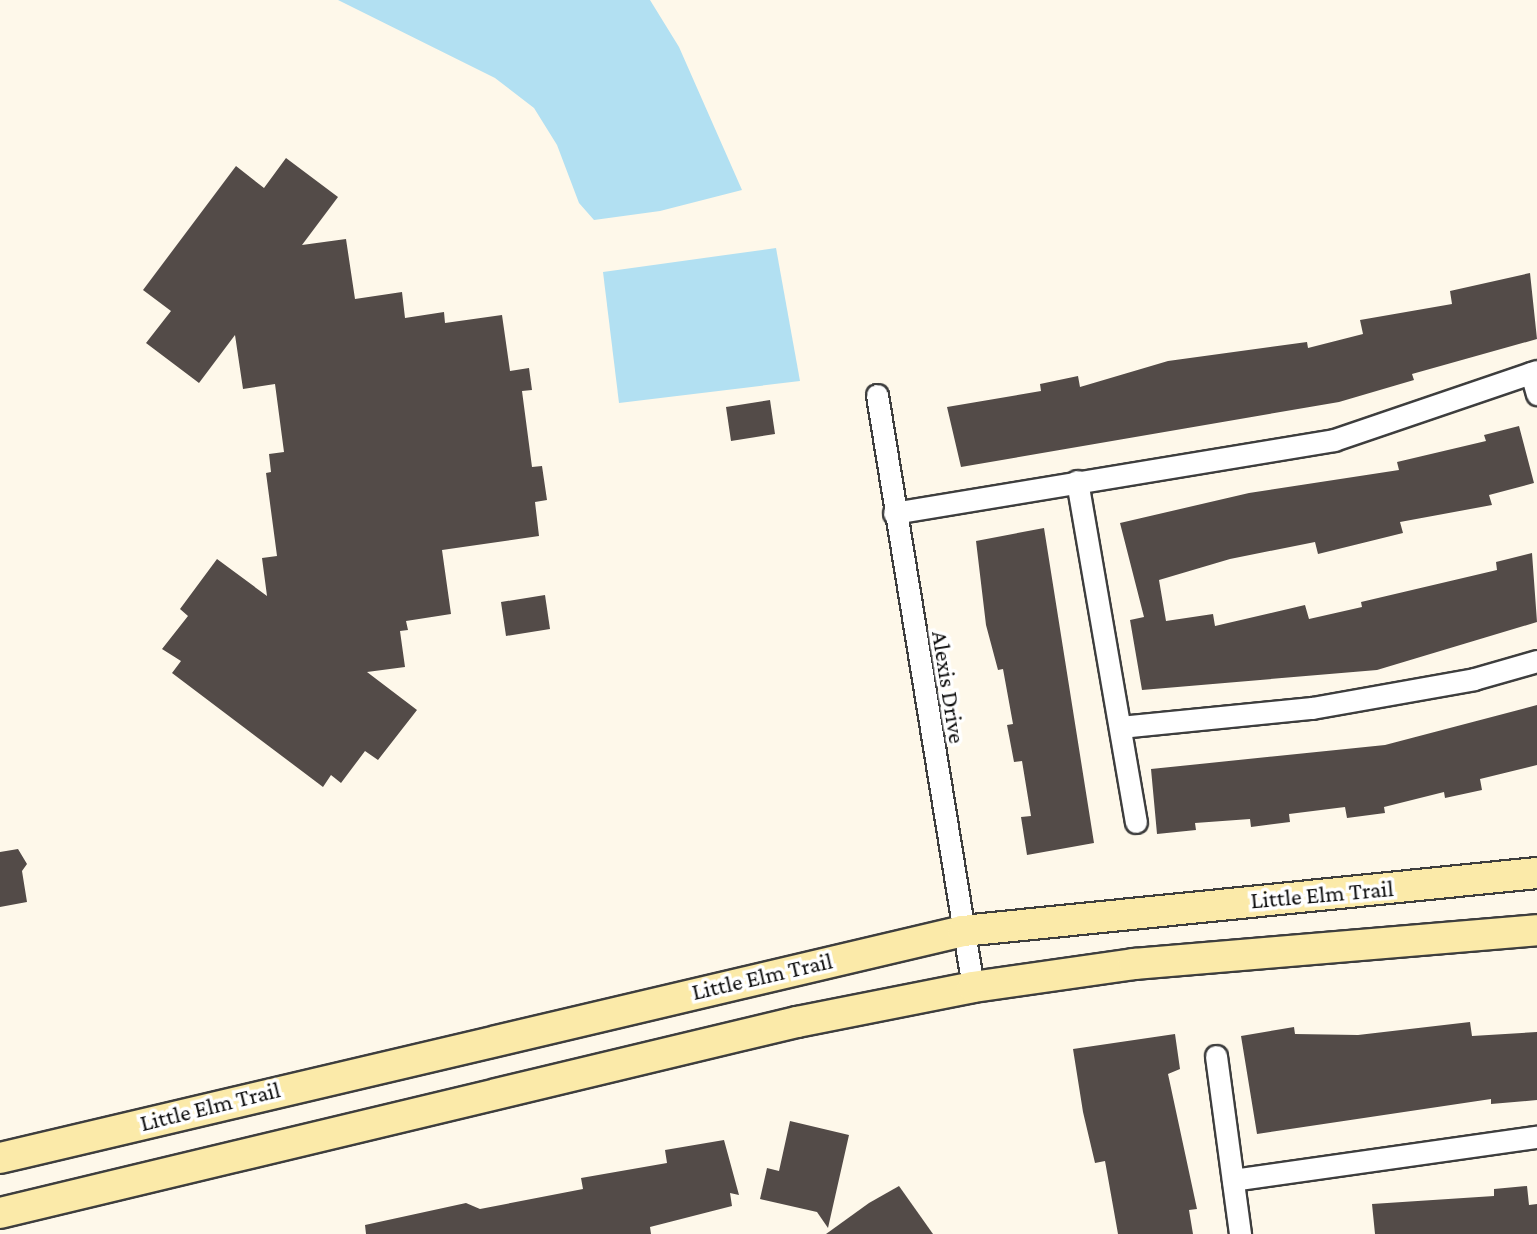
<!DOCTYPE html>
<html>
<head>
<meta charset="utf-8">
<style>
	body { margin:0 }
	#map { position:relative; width:1537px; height:1234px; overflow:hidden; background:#fef8ea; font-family:"Crimson Pro",serif }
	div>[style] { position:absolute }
	.water>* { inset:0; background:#b2e0f2 }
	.building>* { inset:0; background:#534b48 }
	.roads { filter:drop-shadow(2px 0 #3e3e3e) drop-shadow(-2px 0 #3e3e3e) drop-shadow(0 2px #3e3e3e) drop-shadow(0 -2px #3e3e3e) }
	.street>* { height:21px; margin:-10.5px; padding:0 10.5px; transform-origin:10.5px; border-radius:10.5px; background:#fff }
	.secondary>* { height:30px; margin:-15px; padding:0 15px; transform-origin:15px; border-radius:15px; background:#fbeaa9 }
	span { translate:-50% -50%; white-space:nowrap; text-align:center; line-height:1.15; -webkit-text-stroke:7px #fff; paint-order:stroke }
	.street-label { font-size:24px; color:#0b0b0b }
</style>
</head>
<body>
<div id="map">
	<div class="water">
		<i style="clip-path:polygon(338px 0,650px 0,679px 47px,742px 190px,660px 211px,594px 220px,579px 203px,557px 145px,534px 108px,495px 78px)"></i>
		<i style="clip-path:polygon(776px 248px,800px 381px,619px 403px,603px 272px)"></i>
	</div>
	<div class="building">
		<i style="clip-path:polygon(286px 158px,338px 197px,302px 245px,346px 239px,355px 299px,402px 292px,405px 318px,444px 312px,445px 323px,502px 315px,510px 371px,529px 368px,532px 390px,522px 391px,532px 467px,542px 466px,547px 500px,535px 502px,539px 536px,442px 550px,451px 614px,406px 621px,408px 630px,400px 631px,405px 667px,367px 672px,417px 710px,378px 760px,365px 751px,341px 783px,331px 775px,323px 787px,172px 673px,181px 661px,162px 649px,188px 616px,180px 609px,217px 559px,267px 596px,262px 558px,277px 556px,266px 473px,271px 472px,269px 454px,284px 452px,275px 384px,243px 389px,235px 335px,199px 383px,146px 343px,171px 311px,143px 290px,236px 166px,264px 188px)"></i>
		<i style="clip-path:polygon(1530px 273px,1537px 339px,1412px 374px,1414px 380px,1339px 402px,961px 467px,947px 407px,1041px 391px,1040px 384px,1078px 376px,1080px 387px,1168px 361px,1307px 342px,1308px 348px,1363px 334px,1360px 320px,1452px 304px,1450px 291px)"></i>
		<i style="clip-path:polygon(770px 400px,775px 434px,731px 441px,726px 407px)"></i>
		<i style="clip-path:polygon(1519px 426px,1534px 483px,1489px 495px,1492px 505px,1400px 522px,1403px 533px,1318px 554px,1315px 542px,1230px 559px,1159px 580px,1166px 621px,1213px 614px,1215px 626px,1305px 605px,1309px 619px,1362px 607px,1361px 602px,1497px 570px,1496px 562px,1532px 553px,1537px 622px,1377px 670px,1142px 690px,1130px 620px,1144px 617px,1120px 523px,1249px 493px,1399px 470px,1397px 462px,1486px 441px,1484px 435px)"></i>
		<i style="clip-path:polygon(1044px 528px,1094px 843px,1027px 855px,1021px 817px,1031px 816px,1022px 761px,1014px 762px,1007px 725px,1013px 724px,1003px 669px,998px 670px,986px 625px,976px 541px)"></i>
		<i style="clip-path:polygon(545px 595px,550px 629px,506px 636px,501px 602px)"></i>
		<i style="clip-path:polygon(1537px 705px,1537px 765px,1480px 779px,1482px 790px,1445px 798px,1444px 792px,1384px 807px,1385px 813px,1347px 818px,1345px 807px,1289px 814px,1290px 822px,1251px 827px,1250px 819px,1195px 823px,1196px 830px,1157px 834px,1151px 769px,1385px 745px)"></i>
		<i style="clip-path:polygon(18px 849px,27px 864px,22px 871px,27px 902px,0 907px,0 852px)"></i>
		<i style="clip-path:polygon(1470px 1022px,1472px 1036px,1537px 1032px,1537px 1100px,1491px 1104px,1491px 1099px,1257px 1134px,1241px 1036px,1294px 1027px,1295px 1034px,1358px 1035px)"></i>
		<i style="clip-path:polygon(1175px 1034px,1180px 1069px,1168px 1074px,1197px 1209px,1189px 1210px,1193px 1234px,1118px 1234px,1105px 1161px,1095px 1163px,1083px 1112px,1073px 1049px)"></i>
		<i style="clip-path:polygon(790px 1121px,849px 1135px,828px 1228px,817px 1212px,760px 1199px,767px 1168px,779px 1171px)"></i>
		<i style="clip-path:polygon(724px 1140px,739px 1195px,730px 1193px,732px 1206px,650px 1227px,651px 1234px,366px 1234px,365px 1225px,466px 1203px,480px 1209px,583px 1189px,581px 1178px,667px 1163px,665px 1150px)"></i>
		<i style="clip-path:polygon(899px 1186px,933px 1234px,826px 1234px,869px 1203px)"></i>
		<i style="clip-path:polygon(1527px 1186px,1529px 1205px,1537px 1204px,1537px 1234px,1375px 1234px,1372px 1204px,1494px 1196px,1494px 1189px)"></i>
	</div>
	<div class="roads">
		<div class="street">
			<i style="left:1531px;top:373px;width:22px;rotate:74deg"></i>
			<i style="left:877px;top:395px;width:600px;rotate:80.79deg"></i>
			<i style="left:1077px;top:481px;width:346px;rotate:80.2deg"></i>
			<i style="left:894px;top:513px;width:446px;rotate:-9.4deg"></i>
			<i style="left:1334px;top:440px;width:214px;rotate:-18.8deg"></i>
			<i style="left:1120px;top:727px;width:193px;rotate:-5.7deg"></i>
			<i style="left:1312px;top:708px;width:165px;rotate:-10.1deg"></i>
			<i style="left:1474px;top:679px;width:66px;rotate:-15.9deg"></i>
			<i style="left:1216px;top:1056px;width:180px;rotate:82.3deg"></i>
			<i style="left:1233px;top:1180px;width:307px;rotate:-8.1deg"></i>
		</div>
		<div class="secondary">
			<i style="left:0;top:1158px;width:989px;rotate:-13.26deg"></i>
			<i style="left:963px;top:931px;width:577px;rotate:-5.77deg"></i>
			<i style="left:0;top:1213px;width:820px;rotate:-13.48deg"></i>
			<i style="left:797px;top:1022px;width:179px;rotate:-11.2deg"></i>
			<i style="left:973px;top:987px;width:163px;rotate:-8.1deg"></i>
			<i style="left:1134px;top:964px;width:404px;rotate:-4.8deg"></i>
		</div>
	</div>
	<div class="street-label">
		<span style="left:949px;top:687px;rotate:81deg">Alexis Drive</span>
		<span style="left:1322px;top:894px;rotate:-5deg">Little Elm Trail</span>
		<span style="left:762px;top:976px;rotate:-13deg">Little Elm Trail</span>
		<span style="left:210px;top:1106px;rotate:-14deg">Little Elm Trail</span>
	</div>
</div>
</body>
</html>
